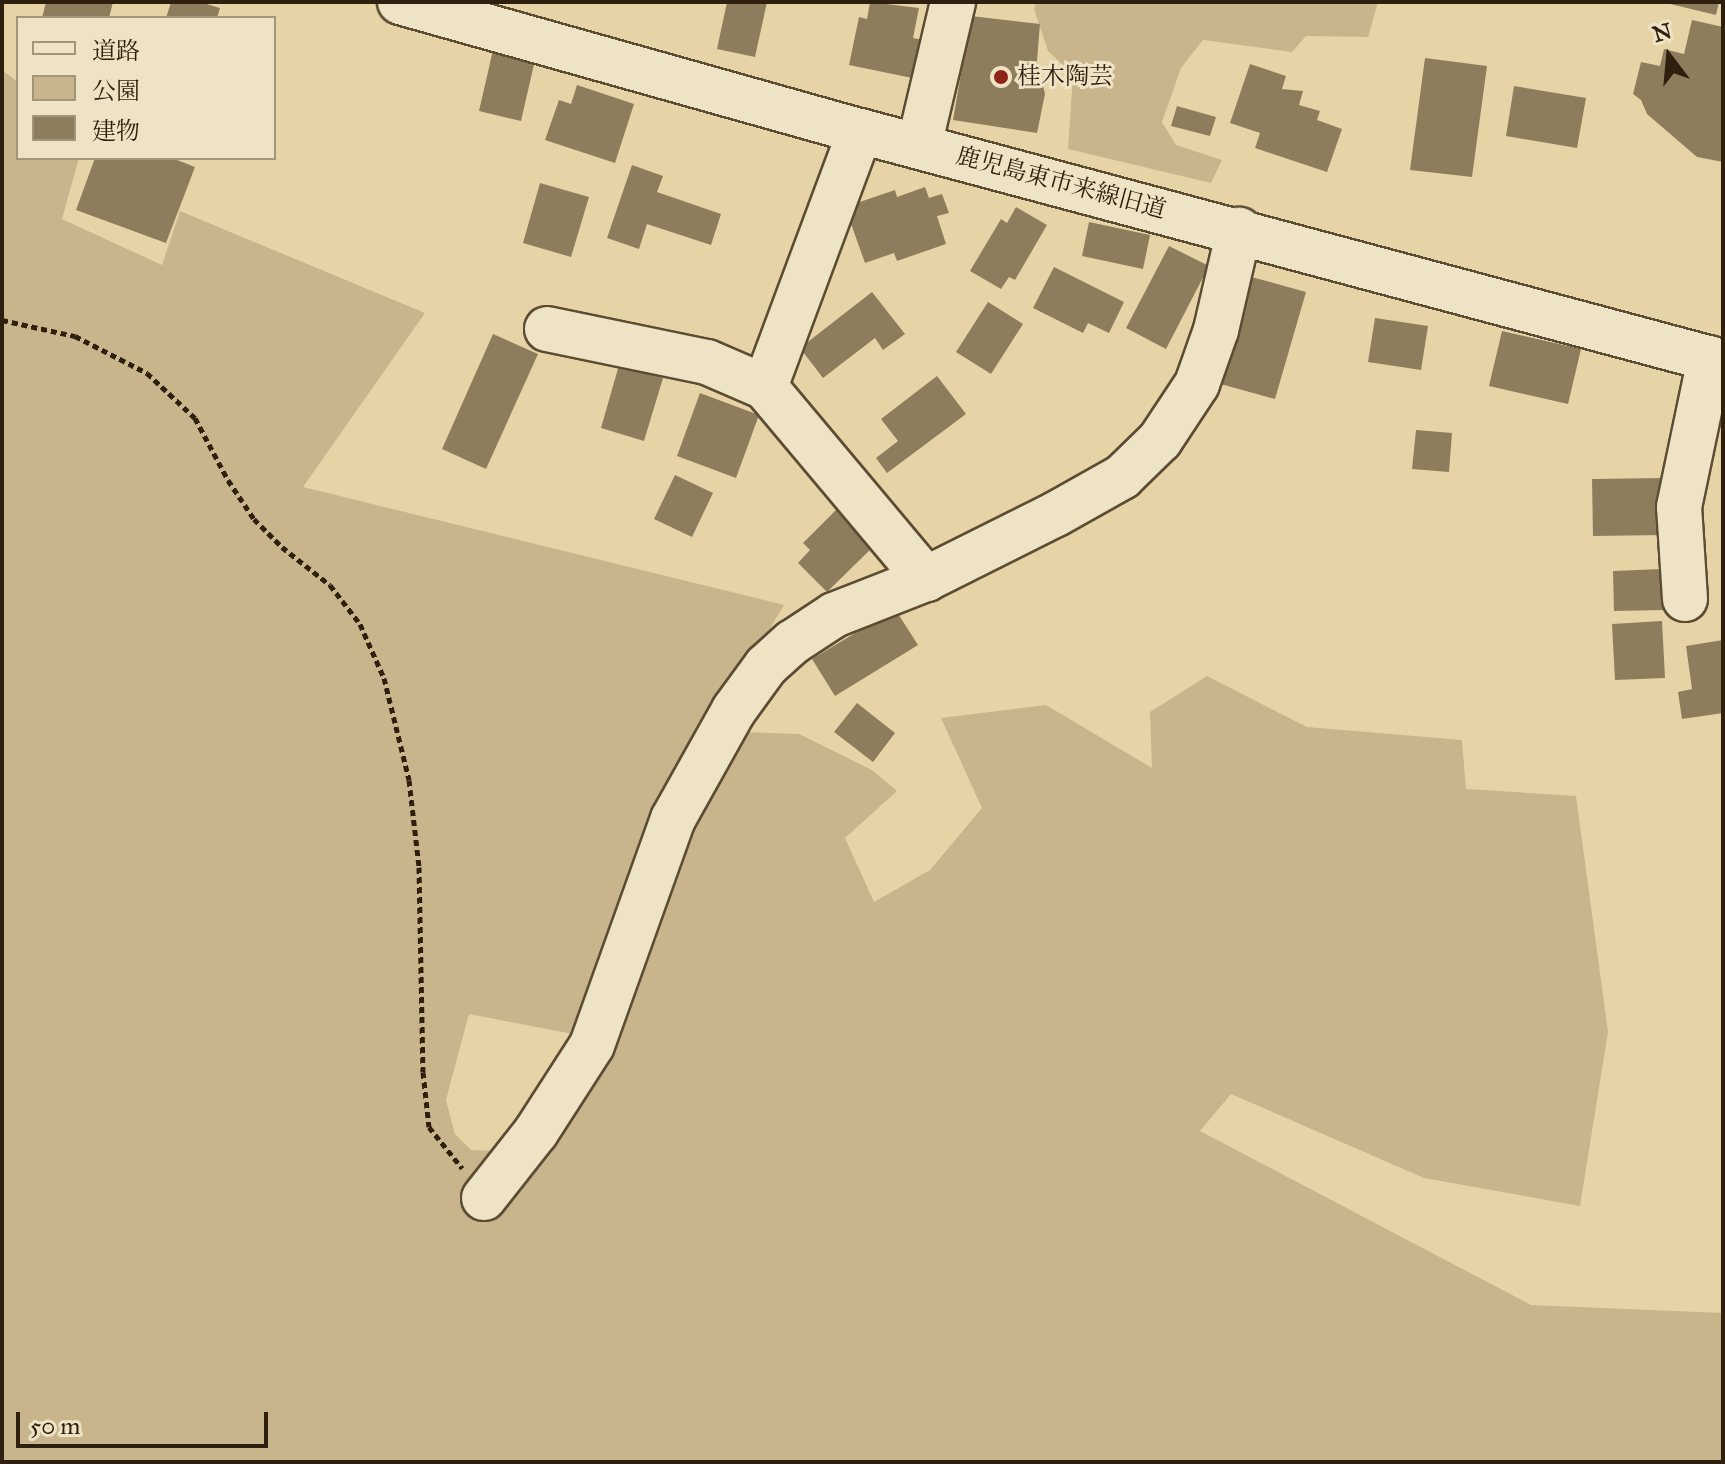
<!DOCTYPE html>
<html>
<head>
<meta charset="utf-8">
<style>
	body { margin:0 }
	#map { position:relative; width:1725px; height:1464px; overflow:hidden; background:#e7d4a6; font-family:"IM FELL Great Primer","Noto Serif JP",serif }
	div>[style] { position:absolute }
	.green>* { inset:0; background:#c8b58c }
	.building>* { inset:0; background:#8e7d5d }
	.path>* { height:5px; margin-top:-2.5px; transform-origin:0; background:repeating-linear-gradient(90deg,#2e1f0e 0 6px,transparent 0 10px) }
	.roads { filter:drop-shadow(2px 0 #5c4c34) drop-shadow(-2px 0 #5c4c34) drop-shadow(0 2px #5c4c34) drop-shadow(0 -2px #5c4c34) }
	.minor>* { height:44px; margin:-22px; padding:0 22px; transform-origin:22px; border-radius:22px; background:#efe3c5 }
	.dots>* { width:22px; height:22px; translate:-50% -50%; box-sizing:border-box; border:4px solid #efe3c5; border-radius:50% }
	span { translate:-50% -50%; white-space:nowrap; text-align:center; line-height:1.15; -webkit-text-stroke:6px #efe3c5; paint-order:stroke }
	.poi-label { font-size:24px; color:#2e1f0e }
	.left { translate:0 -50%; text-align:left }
	.street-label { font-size:24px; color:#2e1f0e }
	.frame { position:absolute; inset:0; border:4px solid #2e1f0e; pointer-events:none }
	.legend { position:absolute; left:16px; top:16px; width:260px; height:144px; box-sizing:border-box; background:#efe3c5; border:2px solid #a2957c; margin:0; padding:10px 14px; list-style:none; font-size:24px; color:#2e1f0e }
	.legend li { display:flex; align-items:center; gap:16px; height:40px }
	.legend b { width:40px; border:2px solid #a2957c }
	.north { position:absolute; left:1629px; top:16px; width:80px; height:80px; -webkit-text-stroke:6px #efe3c5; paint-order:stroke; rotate:344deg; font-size:22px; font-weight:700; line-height:32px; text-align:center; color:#2e1f0e }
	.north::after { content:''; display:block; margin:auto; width:28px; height:36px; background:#2e1f0e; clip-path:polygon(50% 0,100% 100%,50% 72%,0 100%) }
	.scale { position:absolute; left:16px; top:1412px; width:252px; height:36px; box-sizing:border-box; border:4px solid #2e1f0e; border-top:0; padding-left:10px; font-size:24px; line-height:28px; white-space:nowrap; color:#2e1f0e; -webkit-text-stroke:6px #efe3c5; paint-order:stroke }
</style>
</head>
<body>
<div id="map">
	<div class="green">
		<i style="clip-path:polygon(1036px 2px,1378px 2px,1368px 37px,1306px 36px,1292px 52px,1203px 40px,1181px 68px,1162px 122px,1176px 145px,1222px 160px,1211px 183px,1068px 149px,1073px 75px,1048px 51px,1034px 9px)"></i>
		<i style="clip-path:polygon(evenodd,2px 70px,18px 82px,18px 158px,79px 158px,62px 219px,162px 265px,180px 211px,425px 313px,303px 487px,784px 605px,709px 731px,799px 734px,872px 770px,897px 791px,845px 838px,874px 902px,930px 870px,982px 808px,941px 718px,1046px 705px,1152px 768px,1150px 712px,1207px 676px,1307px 727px,1462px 740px,1466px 789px,1576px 796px,1608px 1032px,1580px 1206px,1424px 1178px,1231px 1094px,1200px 1131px,1531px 1305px,1723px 1313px,1723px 1462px,2px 1462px,2px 70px,469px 1014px,578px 1035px,523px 1129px,494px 1151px,471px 1150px,455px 1134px,446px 1100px,469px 1014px)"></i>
	</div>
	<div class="building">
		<i style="clip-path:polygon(46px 2px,113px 2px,109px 18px,42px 18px)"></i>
		<i style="clip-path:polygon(171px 2px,200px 2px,220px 8px,217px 18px,166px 18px)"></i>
		<i style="clip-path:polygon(727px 2px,767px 2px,755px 57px,717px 49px)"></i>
		<i style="clip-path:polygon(870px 2px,919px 8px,913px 38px,938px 43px,917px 79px,849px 65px,859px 17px,867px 19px)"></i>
		<i style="clip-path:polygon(1662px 2px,1719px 2px,1716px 15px)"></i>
		<i style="clip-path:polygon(971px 16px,1040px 24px,1037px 61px,1045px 94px,1037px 133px,953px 120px)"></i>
		<i style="clip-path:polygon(1692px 20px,1723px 27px,1723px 162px,1697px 157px,1647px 114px,1641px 100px,1633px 94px,1641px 62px,1660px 66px,1664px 49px,1684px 54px)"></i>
		<i style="clip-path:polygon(493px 50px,535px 60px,521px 121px,479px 111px)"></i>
		<i style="clip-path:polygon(1425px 58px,1487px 66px,1472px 177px,1410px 170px)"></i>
		<i style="clip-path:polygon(1250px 64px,1286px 76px,1282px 89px,1303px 91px,1299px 105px,1320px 111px,1317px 120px,1342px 129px,1327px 172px,1255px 148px,1260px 133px,1230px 123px)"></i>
		<i style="clip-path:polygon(577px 85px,634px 104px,615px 163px,545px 140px,559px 100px,571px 104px)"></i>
		<i style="clip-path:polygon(1514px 86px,1586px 98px,1577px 148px,1506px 136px)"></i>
		<i style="clip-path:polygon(1177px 106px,1216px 117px,1210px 136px,1171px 126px)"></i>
		<i style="clip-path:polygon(95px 158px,172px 158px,195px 167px,166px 243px,76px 210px)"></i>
		<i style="clip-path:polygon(632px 165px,663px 176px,657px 192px,721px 214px,711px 245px,647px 224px,639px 249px,607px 238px)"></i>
		<i style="clip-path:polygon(540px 183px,589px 197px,571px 257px,523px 243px)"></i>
		<i style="clip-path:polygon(925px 187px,929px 198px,942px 194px,949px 213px,937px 216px,946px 244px,897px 261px,894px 253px,865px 263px,845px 207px,895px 190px,897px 197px)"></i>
		<i style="clip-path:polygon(1016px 207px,1047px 225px,1015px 280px,1009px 277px,1001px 289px,970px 271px,1001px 219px,1007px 223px)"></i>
		<i style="clip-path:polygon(1089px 222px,1150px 235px,1143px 269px,1082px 256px)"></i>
		<i style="clip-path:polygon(1169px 246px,1209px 266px,1166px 349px,1126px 328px)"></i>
		<i style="clip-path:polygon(1054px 267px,1124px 302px,1109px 333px,1088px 323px,1083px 333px,1033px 308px)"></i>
		<i style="clip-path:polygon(1248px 276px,1306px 292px,1275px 399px,1217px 383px)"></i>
		<i style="clip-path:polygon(872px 292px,905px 334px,883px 350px,875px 338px,823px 378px,800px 348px)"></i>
		<i style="clip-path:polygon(988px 302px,1023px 324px,991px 374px,956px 352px)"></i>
		<i style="clip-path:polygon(1375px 318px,1428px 326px,1421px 370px,1368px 362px)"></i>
		<i style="clip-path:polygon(1502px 331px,1581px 349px,1568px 404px,1489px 386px)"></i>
		<i style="clip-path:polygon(493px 334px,538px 354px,486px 469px,442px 449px)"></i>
		<i style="clip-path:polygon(619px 365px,663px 378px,644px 441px,601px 428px)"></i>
		<i style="clip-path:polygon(937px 376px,966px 414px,887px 473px,876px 458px,898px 441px,881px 419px)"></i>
		<i style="clip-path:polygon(700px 393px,759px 415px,736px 478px,677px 456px)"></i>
		<i style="clip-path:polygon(1416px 430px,1452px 433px,1449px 472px,1412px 469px)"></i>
		<i style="clip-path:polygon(675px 475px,713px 493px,692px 537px,654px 519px)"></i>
		<i style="clip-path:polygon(1663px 478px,1664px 535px,1593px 536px,1592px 479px)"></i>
		<i style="clip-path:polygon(841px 505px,877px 543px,827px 592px,798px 563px,810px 550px,803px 543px)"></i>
		<i style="clip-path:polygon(1662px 569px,1663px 610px,1614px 611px,1613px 571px)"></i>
		<i style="clip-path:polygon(895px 609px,918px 645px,835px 696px,812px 659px)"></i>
		<i style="clip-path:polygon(1662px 621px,1665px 678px,1615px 680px,1612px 624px)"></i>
		<i style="clip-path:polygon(1723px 640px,1723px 713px,1682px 719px,1678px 692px,1692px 689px,1686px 646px)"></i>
		<i style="clip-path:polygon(857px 703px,895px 733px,873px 762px,834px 732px)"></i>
	</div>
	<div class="path">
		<i style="left:2px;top:320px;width:75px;rotate:12.4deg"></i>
		<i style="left:75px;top:336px;width:81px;rotate:27.2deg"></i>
		<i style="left:147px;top:373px;width:66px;rotate:43.2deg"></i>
		<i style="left:195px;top:418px;width:70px;rotate:62deg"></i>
		<i style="left:228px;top:480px;width:47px;rotate:56.3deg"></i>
		<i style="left:254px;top:519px;width:40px;rotate:45deg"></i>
		<i style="left:282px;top:547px;width:61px;rotate:38.4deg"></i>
		<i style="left:330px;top:585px;width:49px;rotate:52.4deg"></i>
		<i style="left:360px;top:624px;width:59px;rotate:66deg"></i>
		<i style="left:384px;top:678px;width:105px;rotate:76.2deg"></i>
		<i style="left:409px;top:780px;width:88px;rotate:83.4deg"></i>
		<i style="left:419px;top:867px;width:205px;rotate:88.9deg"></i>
		<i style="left:423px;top:1072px;width:55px;rotate:83.8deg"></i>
		<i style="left:429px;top:1127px;width:53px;rotate:51.2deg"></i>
	</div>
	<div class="roads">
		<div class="minor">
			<i style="left:400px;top:2px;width:478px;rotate:15.7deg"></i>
			<i style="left:860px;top:131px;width:893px;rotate:14.99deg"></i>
			<i style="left:919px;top:146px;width:148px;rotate:-76.7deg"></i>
			<i style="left:547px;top:329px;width:163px;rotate:11.7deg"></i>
			<i style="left:707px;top:362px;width:63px;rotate:23.3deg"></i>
			<i style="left:765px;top:387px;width:251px;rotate:50deg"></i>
			<i style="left:765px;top:387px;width:273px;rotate:-69.6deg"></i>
			<i style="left:1685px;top:599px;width:92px;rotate:-93.7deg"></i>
			<i style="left:1679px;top:507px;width:152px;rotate:-78.2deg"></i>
			<i style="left:484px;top:1198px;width:84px;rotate:-51.8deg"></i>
			<i style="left:536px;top:1132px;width:103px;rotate:-57.2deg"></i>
			<i style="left:592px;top:1045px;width:240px;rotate:-70.3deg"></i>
			<i style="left:673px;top:819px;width:125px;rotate:-60.8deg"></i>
			<i style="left:734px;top:710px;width:54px;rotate:-54deg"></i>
			<i style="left:766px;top:666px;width:36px;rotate:-42deg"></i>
			<i style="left:793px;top:642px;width:49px;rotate:-33.4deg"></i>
			<i style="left:834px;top:615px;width:99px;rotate:-21.4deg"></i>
			<i style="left:926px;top:579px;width:145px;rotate:-26.6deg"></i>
			<i style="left:1056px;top:514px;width:76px;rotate:-29.3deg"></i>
			<i style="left:1122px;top:477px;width:53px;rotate:-44.2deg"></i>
			<i style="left:1160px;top:440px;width:67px;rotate:-56.5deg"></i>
			<i style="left:1197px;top:384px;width:57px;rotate:-70.6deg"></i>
			<i style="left:1216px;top:330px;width:103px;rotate:-77deg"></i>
		</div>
	</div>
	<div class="dots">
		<i style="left:1001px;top:77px;background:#8f2418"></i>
	</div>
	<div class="poi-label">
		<span class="left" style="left:1017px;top:77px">桂木陶芸</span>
	</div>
	<div class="street-label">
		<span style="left:1061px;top:183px;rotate:15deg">鹿児島東市来線旧道</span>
	</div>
	<div class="frame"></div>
	<ul class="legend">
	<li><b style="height:10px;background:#efe3c5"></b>道路</li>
	<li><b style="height:22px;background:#c8b58c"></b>公園</li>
	<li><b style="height:22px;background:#8e7d5d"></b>建物</li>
	</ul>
	<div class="north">N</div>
	<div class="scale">50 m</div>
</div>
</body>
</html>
